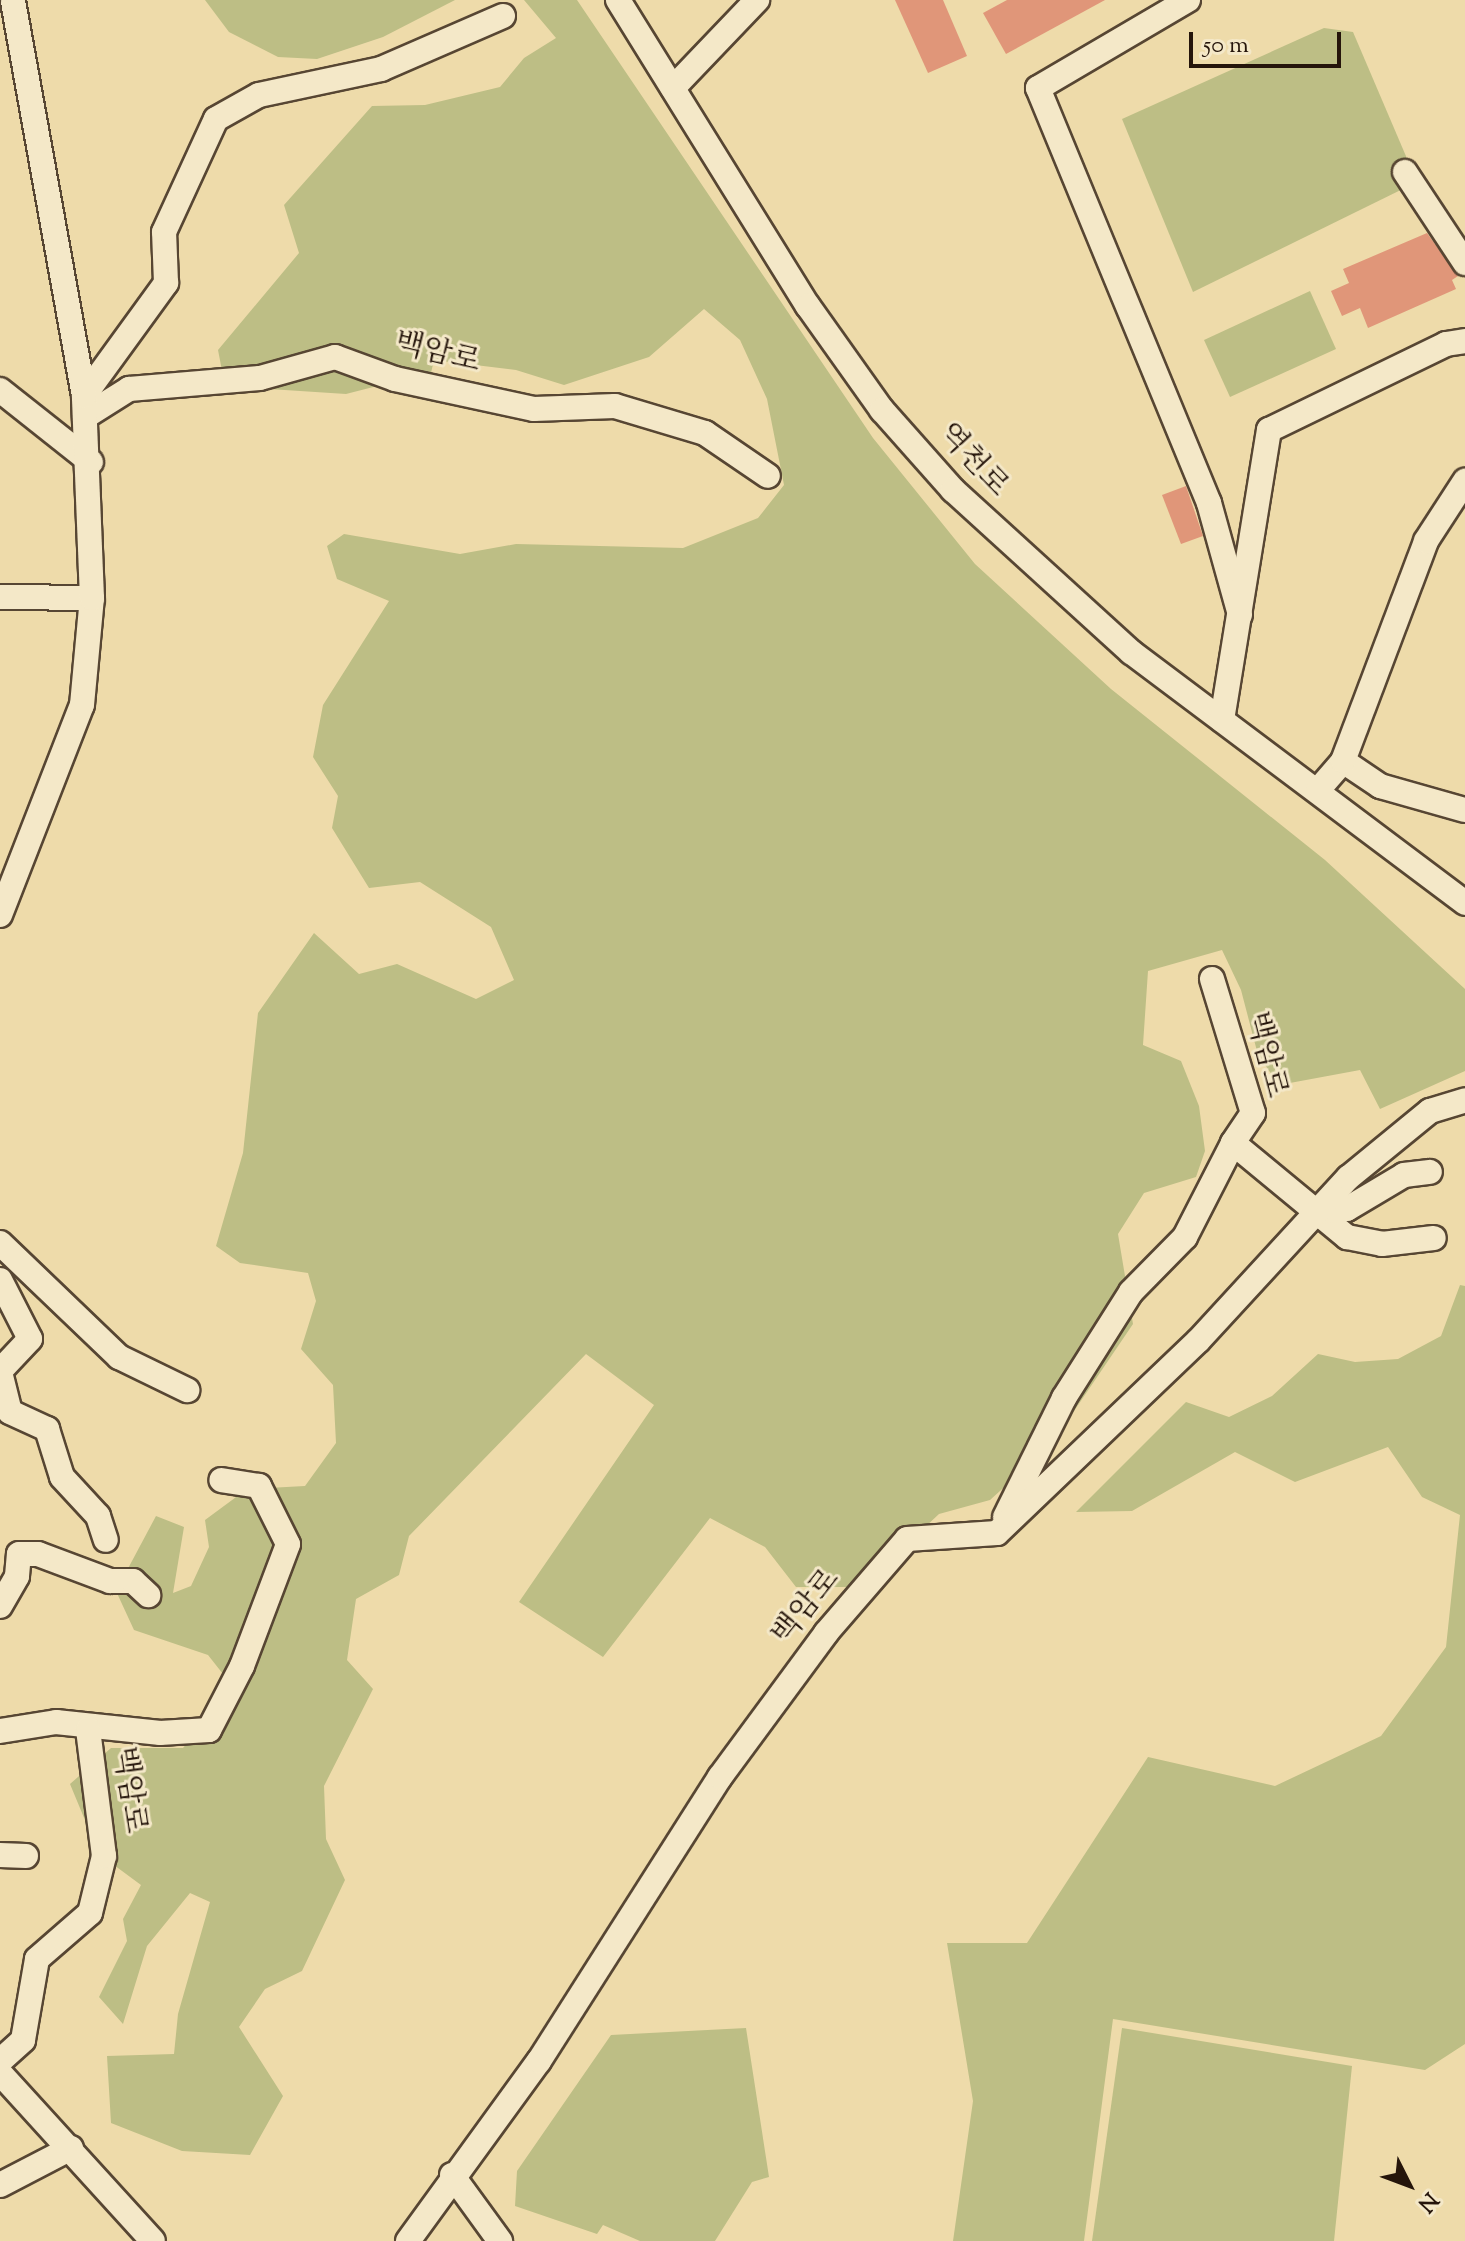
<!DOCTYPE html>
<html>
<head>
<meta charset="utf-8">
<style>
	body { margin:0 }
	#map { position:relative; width:1465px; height:2241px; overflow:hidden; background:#eedbaa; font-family:"Sorts Mill Goudy","Noto Serif KR",serif }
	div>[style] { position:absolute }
	.green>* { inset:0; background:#bdbe85 }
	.building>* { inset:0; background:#e09679 }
	.roads { filter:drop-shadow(2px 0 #574633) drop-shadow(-2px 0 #574633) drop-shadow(0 2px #574633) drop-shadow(0 -2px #574633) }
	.minor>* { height:24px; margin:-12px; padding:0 12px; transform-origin:12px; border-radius:12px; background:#f4e8c8 }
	span { translate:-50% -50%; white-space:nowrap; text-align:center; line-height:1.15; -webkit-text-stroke:6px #f4e8c8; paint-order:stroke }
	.street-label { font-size:30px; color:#25150b }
	.north { position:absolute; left:1369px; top:2145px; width:80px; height:80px; -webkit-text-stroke:6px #f4e8c8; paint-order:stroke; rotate:132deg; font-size:22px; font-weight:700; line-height:32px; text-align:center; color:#25150b }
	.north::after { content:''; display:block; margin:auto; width:28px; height:36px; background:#25150b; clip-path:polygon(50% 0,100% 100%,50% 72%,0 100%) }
	.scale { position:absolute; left:1189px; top:32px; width:152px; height:36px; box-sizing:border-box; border:4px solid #25150b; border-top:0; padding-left:10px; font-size:24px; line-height:28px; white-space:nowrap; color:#25150b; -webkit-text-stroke:6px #f4e8c8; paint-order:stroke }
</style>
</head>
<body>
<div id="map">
	<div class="green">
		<i style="clip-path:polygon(205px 0,455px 0,383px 37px,317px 59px,278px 57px,229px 32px)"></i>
		<i style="clip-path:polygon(524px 0,577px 0,873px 438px,975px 564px,1111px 689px,1325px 860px,1465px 989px,1465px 1071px,1380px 1109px,1360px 1070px,1279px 1085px,1258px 1055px,1241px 990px,1222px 950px,1148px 971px,1143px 1045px,1181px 1061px,1199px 1106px,1205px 1151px,1196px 1177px,1144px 1193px,1118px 1234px,1133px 1324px,1051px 1445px,990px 1500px,939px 1514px,861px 1587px,796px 1587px,765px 1547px,710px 1518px,603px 1657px,519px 1602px,654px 1405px,586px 1354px,409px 1536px,399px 1575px,356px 1599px,347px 1660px,373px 1689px,324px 1786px,326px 1839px,345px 1880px,302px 1971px,265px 1989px,239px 2027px,283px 2096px,250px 2155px,182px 2151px,111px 2123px,107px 2056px,174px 2054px,178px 2014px,210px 1902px,190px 1893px,147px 1946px,123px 2024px,99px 1997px,127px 1941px,123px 1919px,141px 1885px,99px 1854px,70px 1784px,111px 1748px,183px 1748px,234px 1688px,208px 1655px,134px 1630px,116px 1591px,156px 1516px,184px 1527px,173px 1593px,191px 1586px,209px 1547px,205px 1520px,247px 1489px,305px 1486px,336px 1443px,333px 1385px,301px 1349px,316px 1301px,308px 1273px,240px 1263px,216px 1246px,243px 1153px,258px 1013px,314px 933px,359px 974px,397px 964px,476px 999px,514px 980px,491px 927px,420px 882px,369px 888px,332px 828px,338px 796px,313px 757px,323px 705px,389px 601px,337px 579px,327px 546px,344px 534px,460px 554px,516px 544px,683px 548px,758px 518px,784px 485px,767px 399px,740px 340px,704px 309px,649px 357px,564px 385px,516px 370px,434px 360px,427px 390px,381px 385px,346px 394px,225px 386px,218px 350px,299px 253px,284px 205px,372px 106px,425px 105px,500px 87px,524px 58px,556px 38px)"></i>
		<i style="clip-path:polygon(1324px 28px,1353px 32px,1417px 182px,1193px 292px,1122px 119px)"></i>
		<i style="clip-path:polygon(1310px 291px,1336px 349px,1230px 397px,1204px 340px)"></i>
		<i style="clip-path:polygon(1460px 1285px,1465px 1286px,1465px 2044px,1425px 2070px,1113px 2019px,1084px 2241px,953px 2241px,973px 2101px,947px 1943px,1027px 1943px,1148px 1757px,1275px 1786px,1381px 1736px,1446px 1647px,1460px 1515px,1422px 1497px,1388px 1447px,1295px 1482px,1235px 1452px,1132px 1511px,1076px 1512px,1186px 1402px,1229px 1417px,1272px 1396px,1318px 1354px,1355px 1362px,1398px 1359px,1441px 1336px)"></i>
		<i style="clip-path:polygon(746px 2028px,769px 2177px,752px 2182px,715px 2241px,640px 2241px,603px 2225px,597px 2234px,515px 2206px,517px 2171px,611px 2035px)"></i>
		<i style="clip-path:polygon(1122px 2028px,1352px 2066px,1334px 2241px,1092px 2241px)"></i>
	</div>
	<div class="building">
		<i style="clip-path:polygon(895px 0,943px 0,967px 56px,928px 73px)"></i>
		<i style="clip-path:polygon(1007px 0,1105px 0,1006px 54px,983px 13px)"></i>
		<i style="clip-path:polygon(1427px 233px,1458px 276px,1452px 280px,1456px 289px,1368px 328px,1360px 308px,1342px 316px,1331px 291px,1349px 283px,1343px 269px)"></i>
		<i style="clip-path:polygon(1186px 486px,1203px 536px,1181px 544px,1162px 495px)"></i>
	</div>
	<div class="roads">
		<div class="minor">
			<i style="left:618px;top:0;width:360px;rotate:58.2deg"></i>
			<i style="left:808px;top:306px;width:128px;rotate:54.6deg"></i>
			<i style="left:882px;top:410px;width:107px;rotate:48.4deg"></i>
			<i style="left:953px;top:490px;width:241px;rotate:42.3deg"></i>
			<i style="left:1131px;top:652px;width:418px;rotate:36.9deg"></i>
			<i style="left:1188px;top:0;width:174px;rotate:149.6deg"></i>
			<i style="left:1038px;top:88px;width:449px;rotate:67.6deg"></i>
			<i style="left:1209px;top:503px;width:116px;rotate:74.5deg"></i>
			<i style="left:673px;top:88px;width:122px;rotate:-46.3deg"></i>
			<i style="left:1405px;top:172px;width:109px;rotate:56.6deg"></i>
			<i style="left:0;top:390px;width:116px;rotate:38.4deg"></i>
			<i style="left:84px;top:396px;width:140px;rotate:-54deg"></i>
			<i style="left:166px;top:283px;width:51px;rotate:-92.2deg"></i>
			<i style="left:164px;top:232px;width:124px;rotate:-65.3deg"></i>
			<i style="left:216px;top:119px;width:49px;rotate:-29.2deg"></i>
			<i style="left:259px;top:95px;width:125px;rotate:-12deg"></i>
			<i style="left:381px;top:69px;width:133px;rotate:-23.5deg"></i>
			<i style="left:86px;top:416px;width:51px;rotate:-32.1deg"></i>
			<i style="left:129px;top:389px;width:131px;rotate:-4.8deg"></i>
			<i style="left:260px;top:378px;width:78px;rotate:-15.6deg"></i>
			<i style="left:335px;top:357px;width:64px;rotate:20.1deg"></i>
			<i style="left:395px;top:379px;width:142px;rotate:12.2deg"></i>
			<i style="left:534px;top:409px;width:81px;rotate:-2.1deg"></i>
			<i style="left:615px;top:406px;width:94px;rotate:16.7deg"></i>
			<i style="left:705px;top:433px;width:76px;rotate:34.3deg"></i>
			<i style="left:0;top:597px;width:92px;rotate:0.6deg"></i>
			<i style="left:1222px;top:720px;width:294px;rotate:-80.8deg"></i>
			<i style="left:1269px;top:430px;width:197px;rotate:-25.9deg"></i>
			<i style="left:1446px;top:344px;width:19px;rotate:-9deg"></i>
			<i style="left:1343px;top:761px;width:45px;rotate:34deg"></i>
			<i style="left:1380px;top:786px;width:88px;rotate:15.8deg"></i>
			<i style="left:1318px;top:790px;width:38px;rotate:-49deg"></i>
			<i style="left:1343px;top:761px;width:235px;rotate:-69.3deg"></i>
			<i style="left:1426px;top:541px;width:72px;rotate:-57deg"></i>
			<i style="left:0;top:915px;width:225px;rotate:-68.7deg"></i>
			<i style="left:82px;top:705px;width:107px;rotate:-84.7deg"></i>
			<i style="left:92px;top:598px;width:202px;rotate:-92.3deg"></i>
			<i style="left:84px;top:396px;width:402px;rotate:-100.2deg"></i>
			<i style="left:1212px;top:979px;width:140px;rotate:73deg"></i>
			<i style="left:1253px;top:1113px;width:36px;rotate:124deg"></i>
			<i style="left:1233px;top:1143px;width:148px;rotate:39.5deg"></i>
			<i style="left:1347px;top:1237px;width:36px;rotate:11deg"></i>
			<i style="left:1382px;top:1244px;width:52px;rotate:-6.6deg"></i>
			<i style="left:1317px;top:1212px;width:30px;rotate:-6deg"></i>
			<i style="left:1347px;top:1209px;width:66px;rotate:-30.8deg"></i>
			<i style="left:1404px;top:1175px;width:26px;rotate:-7deg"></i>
			<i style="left:0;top:1243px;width:165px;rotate:43.8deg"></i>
			<i style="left:119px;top:1357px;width:76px;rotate:25.9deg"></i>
			<i style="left:0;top:1280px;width:66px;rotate:63deg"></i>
			<i style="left:30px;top:1339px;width:44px;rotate:133.2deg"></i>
			<i style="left:0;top:1372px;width:41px;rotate:76deg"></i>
			<i style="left:10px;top:1412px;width:41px;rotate:24.7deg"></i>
			<i style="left:47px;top:1429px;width:50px;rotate:72.6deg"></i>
			<i style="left:62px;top:1477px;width:53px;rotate:47.3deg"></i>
			<i style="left:98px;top:1516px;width:25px;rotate:72deg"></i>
			<i style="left:1005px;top:1517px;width:133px;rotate:-63.6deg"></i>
			<i style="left:1064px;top:1398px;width:125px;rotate:-57.7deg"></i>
			<i style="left:1131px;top:1292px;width:77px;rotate:-45.5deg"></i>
			<i style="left:1185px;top:1237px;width:106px;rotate:-62.9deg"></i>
			<i style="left:997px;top:1533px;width:278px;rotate:-43.7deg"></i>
			<i style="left:1198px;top:1341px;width:222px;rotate:-47.4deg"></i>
			<i style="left:1348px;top:1178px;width:106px;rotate:-39.3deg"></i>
			<i style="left:1430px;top:1111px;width:37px;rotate:-17deg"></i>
			<i style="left:0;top:1606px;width:34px;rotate:-60deg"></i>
			<i style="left:17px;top:1576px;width:22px;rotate:-85deg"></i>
			<i style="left:19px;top:1554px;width:19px"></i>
			<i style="left:38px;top:1554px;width:77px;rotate:20.6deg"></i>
			<i style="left:110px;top:1581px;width:23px"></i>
			<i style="left:133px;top:1581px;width:21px;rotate:43deg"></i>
			<i style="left:0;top:1731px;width:57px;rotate:-9.1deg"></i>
			<i style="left:56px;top:1722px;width:105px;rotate:6deg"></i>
			<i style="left:160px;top:1733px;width:49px;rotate:-3.5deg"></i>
			<i style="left:209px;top:1730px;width:72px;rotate:-62.7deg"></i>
			<i style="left:242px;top:1666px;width:130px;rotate:-69.3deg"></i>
			<i style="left:288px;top:1544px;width:65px;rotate:-116.6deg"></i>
			<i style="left:259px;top:1486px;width:38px;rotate:-171deg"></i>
			<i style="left:0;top:1855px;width:26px;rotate:2deg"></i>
			<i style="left:0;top:2061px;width:31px;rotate:-42deg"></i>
			<i style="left:23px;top:2040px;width:82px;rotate:-80.2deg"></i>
			<i style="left:37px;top:1959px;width:70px;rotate:-41deg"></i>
			<i style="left:90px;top:1913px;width:59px;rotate:-76.2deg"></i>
			<i style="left:104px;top:1856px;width:128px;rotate:-97.2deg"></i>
			<i style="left:0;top:2073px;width:227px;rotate:47.7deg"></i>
			<i style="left:452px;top:2175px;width:82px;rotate:54deg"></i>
			<i style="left:0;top:2185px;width:80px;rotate:-27.5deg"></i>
			<i style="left:408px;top:2241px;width:223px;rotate:-54deg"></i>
			<i style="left:539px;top:2061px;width:337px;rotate:-57.5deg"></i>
			<i style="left:720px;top:1777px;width:179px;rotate:-53.6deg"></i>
			<i style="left:826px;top:1633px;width:124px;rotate:-49.2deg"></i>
			<i style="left:907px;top:1539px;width:90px;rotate:-3.8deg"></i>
		</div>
	</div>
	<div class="street-label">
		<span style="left:437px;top:354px;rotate:14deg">백암로</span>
		<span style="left:972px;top:461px;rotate:47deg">역천로</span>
		<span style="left:1265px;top:1055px;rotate:76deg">백암로</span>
		<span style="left:807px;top:1608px;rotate:-51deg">백암로</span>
		<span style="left:128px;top:1790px;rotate:82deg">백암로</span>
	</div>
	<div class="north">N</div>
	<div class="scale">50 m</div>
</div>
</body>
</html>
